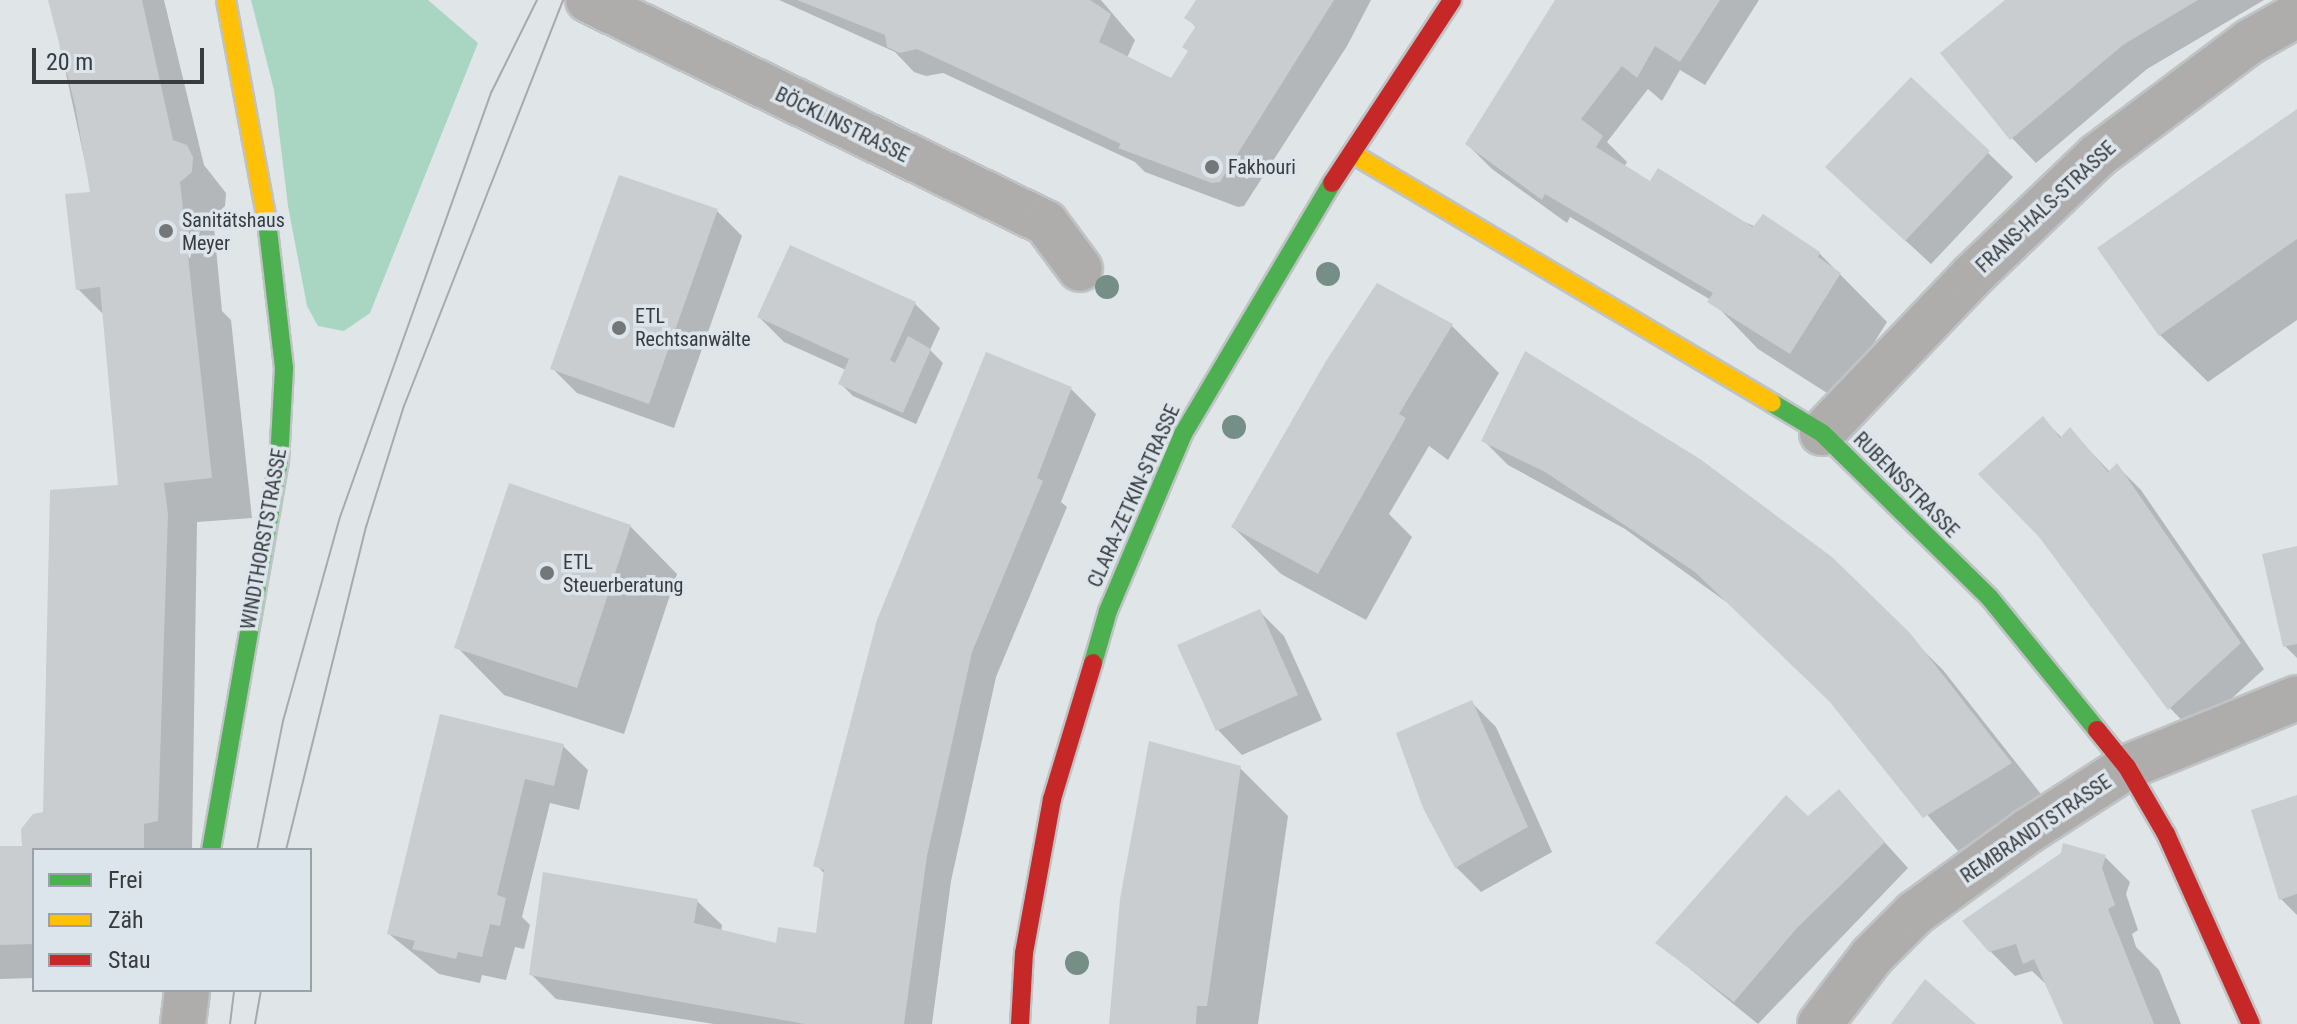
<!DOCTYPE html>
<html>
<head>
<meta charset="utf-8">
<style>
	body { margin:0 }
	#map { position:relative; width:2297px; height:1024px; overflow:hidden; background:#e0e5e8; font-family:"Roboto Condensed",sans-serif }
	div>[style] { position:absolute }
	.green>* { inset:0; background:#a9d6c3 }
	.shadow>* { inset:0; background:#0003 }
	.building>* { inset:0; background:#cacdd0 }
	.roads { filter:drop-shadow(2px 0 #bfc3c5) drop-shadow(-2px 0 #bfc3c5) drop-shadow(0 2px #bfc3c5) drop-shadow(0 -2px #bfc3c5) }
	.street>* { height:44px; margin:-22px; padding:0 22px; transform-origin:22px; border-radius:22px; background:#aeadac }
	.fast>* { height:18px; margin:-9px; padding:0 9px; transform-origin:9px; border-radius:9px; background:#4caf50 }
	.slow>* { height:18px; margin:-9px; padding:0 9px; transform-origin:9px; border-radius:9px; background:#ffc107 }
	.jam>* { height:18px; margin:-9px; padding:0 9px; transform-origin:9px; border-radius:9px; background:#c62828 }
	.tram>* { height:2px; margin:-1px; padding:0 1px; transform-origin:1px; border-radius:1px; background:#a9a9a9 }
	.trees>* { width:24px; height:24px; margin:-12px; border-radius:50%; background:#758f86 }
	.dots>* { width:22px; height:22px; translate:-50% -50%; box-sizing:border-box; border:4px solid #dde5ec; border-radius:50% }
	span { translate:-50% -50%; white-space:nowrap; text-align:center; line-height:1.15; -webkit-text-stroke:7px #dde5ec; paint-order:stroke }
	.street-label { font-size:20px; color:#393c3f }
	.poi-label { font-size:20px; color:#393c3f }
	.left { translate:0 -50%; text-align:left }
	.legend { position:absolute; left:32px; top:848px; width:280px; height:144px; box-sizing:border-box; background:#dde5ec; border:2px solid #9ba1a7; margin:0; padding:10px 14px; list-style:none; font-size:24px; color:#393c3f }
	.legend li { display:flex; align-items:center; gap:16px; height:40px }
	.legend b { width:40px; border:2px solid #9ba1a7 }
	.scale { position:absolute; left:32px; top:48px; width:172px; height:36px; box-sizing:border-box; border:4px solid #393c3f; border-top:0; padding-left:10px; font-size:24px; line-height:28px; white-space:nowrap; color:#393c3f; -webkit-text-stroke:6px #dde5ec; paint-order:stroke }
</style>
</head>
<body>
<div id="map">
	<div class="green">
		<i style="clip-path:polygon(251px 0,428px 0,478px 43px,370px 313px,344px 331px,318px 326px,307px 306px,288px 206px,274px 90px)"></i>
	</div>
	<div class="shadow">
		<i style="clip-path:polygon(50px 0,164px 0,204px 165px,226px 193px,225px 206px,213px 217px,222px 311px,231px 320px,252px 518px,197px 522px,192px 850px,34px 850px,34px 978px,0 979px,0 849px,24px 848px,45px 814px,123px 487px,105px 316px,78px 289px,92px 194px)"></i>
		<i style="clip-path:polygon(779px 0,1101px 0,1135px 40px,1127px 58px,1171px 80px,1190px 52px,1197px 28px,1187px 18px,1199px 0,1371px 0,1347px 46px,1244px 206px,1238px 207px,1145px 172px,1135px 162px,943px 73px,926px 76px,914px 72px,895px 52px)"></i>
		<i style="clip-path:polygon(1560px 0,1759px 0,1705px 85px,1680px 70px,1662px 101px,1648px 89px,1607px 142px,1627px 162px,1624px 167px,1650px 183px,1819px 253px,1887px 322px,1838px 400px,1758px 349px,1711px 300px,1570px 217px,1567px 223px,1492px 169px,1467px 144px)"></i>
		<i style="clip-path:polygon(2011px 0,2264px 0,2147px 69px,2036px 163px,2012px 138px)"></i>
		<i style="clip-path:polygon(1911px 79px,2013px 177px,1931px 264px,1853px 192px)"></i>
		<i style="clip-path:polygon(2297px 111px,2297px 320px,2208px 382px,2160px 335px)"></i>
		<i style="clip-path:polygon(717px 211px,742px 236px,674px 428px,577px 393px,552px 368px)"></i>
		<i style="clip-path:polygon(915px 304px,940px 328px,930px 350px,943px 363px,916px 424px,853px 396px,840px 383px,846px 370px,784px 342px,759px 317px)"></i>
		<i style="clip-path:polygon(1452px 326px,1499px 373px,1448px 460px,1429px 446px,1389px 514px,1412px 537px,1366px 620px,1281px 574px,1233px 527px,1327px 362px)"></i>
		<i style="clip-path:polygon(1071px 389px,1096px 414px,1061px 502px,1067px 507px,996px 677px,951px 881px,932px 1024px,714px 1024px,556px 999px,531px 974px,697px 901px,722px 925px,721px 932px,777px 945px,818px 935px,826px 875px,816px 865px)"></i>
		<i style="clip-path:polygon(2043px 419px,2062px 438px,2070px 430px,2110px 472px,2117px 466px,2141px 490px,2264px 669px,2194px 733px,2170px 708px)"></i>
		<i style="clip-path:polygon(1646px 428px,1752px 498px,1830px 558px,1943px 670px,2044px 798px,1958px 851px,1834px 705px,1732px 606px,1625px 529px,1508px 465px,1483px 440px)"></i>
		<i style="clip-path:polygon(630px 526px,677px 574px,624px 734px,504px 695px,457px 647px)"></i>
		<i style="clip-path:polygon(2297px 548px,2297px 658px,2285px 646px)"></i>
		<i style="clip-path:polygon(1259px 611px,1284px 636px,1322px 720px,1242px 755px,1218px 730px)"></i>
		<i style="clip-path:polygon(1471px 702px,1496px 727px,1552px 852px,1481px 892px,1456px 867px)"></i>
		<i style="clip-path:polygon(441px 716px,563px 746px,588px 770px,579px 810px,550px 803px,522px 917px,530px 925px,524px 949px,515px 947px,506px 980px,482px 975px,480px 983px,439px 974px,389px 934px)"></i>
		<i style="clip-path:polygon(1240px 768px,1288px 816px,1258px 1024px,1114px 1024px)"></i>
		<i style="clip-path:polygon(1839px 792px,1908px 868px,1758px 1024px,1658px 943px)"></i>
		<i style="clip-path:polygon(2297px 797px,2297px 915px,2281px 899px)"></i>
		<i style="clip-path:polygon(2105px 857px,2130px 882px,2126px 894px,2138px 930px,2132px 934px,2136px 947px,2159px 970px,2181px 1024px,2065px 1024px,2048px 986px,2032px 971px,2015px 976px,1990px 951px)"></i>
	</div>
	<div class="building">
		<i style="clip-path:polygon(48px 0,142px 0,173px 140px,187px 145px,193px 157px,192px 172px,180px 182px,212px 478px,164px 483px,168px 514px,158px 821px,144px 824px,144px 850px,34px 850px,32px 944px,0 945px,0 846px,22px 846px,21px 829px,33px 814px,43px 812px,50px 490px,118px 485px,100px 287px,76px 290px,65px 194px,90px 192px,75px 105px)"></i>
		<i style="clip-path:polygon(797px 0,1090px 0,1111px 14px,1099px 42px,1171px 78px,1188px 51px,1182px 47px,1196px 26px,1184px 18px,1196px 0,1334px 0,1220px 182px,1212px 183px,1118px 148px,1121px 144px,917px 49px,900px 53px,887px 47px,885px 35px)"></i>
		<i style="clip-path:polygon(1555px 0,1720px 0,1680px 62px,1655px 46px,1637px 78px,1622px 66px,1581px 119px,1603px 136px,1596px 147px,1650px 181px,1658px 168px,1753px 227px,1763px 214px,1820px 252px,1818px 257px,1841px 273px,1790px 354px,1707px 302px,1713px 293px,1545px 194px,1542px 200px,1465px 144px)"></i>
		<i style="clip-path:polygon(2005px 0,2198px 0,2123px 45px,2010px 140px,1940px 53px)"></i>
		<i style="clip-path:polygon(1911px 77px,1990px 151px,1905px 241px,1825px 167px)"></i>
		<i style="clip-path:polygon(2297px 109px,2297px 239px,2159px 336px,2097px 248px)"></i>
		<i style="clip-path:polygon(619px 175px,718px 209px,649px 404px,550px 369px)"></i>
		<i style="clip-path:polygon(790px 245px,916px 302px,890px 360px,895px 363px,908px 336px,931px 349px,903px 413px,838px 384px,849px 359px,757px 317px)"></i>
		<i style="clip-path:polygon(1377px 283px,1453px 324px,1399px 414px,1406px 418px,1318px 574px,1231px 527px,1326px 361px)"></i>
		<i style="clip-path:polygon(1525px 351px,1700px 459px,1832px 557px,1910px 633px,2012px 763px,1923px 818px,1829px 701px,1695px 572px,1545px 472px,1481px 441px)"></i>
		<i style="clip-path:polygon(986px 352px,1072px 387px,1037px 478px,1043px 481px,972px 652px,927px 856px,904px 1024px,805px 1024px,529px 975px,543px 872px,698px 899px,694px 923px,776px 943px,778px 927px,816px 933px,824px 870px,813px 866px,877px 620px)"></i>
		<i style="clip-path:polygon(2043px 416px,2060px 438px,2070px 427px,2108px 472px,2117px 463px,2241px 643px,2168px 710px,2039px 537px,1978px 474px)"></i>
		<i style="clip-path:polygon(509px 483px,631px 525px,577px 688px,454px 648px)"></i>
		<i style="clip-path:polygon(2297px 546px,2297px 644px,2283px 647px,2262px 554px)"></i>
		<i style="clip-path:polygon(1260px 609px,1298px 695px,1216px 731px,1177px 645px)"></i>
		<i style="clip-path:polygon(1472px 700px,1528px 827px,1455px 868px,1423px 808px,1396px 733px)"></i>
		<i style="clip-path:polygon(440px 714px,564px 744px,554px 786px,525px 779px,497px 895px,506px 898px,500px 926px,490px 924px,482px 957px,458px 952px,456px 959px,412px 949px,415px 941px,387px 934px)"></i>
		<i style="clip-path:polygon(1149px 741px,1241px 766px,1207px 1006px,1197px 1006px,1196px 1024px,1109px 1024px,1120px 899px)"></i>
		<i style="clip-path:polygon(1839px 789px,1885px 842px,1797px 928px,1734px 1002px,1655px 943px,1786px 795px,1808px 816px)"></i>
		<i style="clip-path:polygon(2297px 795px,2297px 894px,2279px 900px,2251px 810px)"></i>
		<i style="clip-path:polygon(2063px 843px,2106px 855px,2102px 868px,2115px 905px,2108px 909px,2154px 1024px,2063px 1024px,2034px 959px,2023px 964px,2016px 944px,1989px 952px,1962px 921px,2061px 853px)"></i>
		<i style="clip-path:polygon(1925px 979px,1976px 1024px,1891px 1024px)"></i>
	</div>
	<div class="roads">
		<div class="street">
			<i style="left:588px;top:0;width:509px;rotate:25.96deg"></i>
			<i style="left:1046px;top:223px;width:57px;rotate:53.5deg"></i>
			<i style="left:1822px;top:433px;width:217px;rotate:-46.3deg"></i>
			<i style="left:1972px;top:276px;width:173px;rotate:-43.8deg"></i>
			<i style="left:2097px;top:156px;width:192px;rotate:-36.8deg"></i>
			<i style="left:2251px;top:41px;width:53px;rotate:-29.5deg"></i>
			<i style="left:183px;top:1024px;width:34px;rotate:-83deg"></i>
			<i style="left:1820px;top:1024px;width:86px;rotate:-52.6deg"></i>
			<i style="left:1872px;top:956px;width:61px;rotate:-45deg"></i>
			<i style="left:1915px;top:913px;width:140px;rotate:-36deg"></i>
			<i style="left:2028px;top:831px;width:118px;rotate:-32.9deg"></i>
			<i style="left:2127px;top:767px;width:183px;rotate:-22.1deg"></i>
		</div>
		<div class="fast">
			<i style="left:1772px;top:403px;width:58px;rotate:31deg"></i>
			<i style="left:1822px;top:433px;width:234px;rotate:44.5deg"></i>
			<i style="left:1989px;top:597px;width:171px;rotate:50.9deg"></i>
			<i style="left:1093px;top:663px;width:54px;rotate:-73.9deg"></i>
			<i style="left:1108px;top:611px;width:192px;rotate:-67deg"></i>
			<i style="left:1183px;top:434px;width:292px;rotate:-59.3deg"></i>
			<i style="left:211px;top:850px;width:395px;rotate:-80.1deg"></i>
			<i style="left:279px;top:461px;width:93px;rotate:-86.9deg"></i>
			<i style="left:284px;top:368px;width:148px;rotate:-96.6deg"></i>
		</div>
		<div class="slow">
			<i style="left:226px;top:0;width:225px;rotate:79.5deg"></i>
			<i style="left:1353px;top:154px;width:487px;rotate:30.7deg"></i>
		</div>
		<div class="jam">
			<i style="left:1332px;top:183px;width:219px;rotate:-56.7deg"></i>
			<i style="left:2097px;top:730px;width:48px;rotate:51deg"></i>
			<i style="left:2127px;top:767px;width:78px;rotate:59.8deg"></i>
			<i style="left:2166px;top:834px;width:208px;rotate:65.9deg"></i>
			<i style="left:1020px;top:1024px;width:71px;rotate:-86.8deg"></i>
			<i style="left:1024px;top:953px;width:157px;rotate:-79.7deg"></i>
			<i style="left:1052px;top:799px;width:142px;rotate:-73.2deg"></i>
		</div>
	</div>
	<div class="tram">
		<i style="left:257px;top:850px;width:132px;rotate:-78.6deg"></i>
		<i style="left:283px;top:721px;width:212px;rotate:-74.4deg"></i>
		<i style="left:340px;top:517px;width:452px;rotate:-70.4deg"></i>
		<i style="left:492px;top:91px;width:102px;rotate:-63.7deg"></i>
		<i style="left:286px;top:850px;width:333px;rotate:-76.1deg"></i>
		<i style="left:366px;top:527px;width:127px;rotate:-72.6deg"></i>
		<i style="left:404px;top:406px;width:436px;rotate:-68.6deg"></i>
		<i style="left:230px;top:1024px;width:34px;rotate:-83deg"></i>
		<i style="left:255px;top:1024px;width:35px;rotate:-80deg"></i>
	</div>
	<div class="trees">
		<i style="left:1328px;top:274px"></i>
		<i style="left:1107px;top:287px"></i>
		<i style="left:1234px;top:427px"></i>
		<i style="left:1077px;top:963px"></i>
	</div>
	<div class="dots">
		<i style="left:1212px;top:167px;background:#73777a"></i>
		<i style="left:166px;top:231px;background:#73777a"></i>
		<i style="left:619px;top:328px;background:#73777a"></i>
		<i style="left:547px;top:573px;background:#73777a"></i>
	</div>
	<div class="street-label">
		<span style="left:842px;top:125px;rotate:26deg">BÖCKLINSTRASSE</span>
		<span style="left:2046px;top:207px;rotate:-43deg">FRANS-HALS-STRASSE</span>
		<span style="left:1906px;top:485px;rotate:45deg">RUBENSSTRASSE</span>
		<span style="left:1134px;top:496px;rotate:-66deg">CLARA-ZETKIN-STRASSE</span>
		<span style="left:264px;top:539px;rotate:-80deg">WINDTHORSTSTRASSE</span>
		<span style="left:2036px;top:829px;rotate:-34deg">REMBRANDTSTRASSE</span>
	</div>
	<div class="poi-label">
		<span class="left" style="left:1228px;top:167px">Fakhouri</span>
		<span class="left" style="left:182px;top:232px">Sanitätshaus<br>Meyer</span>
		<span class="left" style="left:635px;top:328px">ETL<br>Rechtsanwälte</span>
		<span class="left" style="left:563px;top:574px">ETL<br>Steuerberatung</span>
	</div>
	<ul class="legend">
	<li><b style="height:10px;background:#4caf50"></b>Frei</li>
	<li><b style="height:10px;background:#ffc107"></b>Zäh</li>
	<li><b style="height:10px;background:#c62828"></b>Stau</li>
	</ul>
	<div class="scale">20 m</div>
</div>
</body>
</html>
